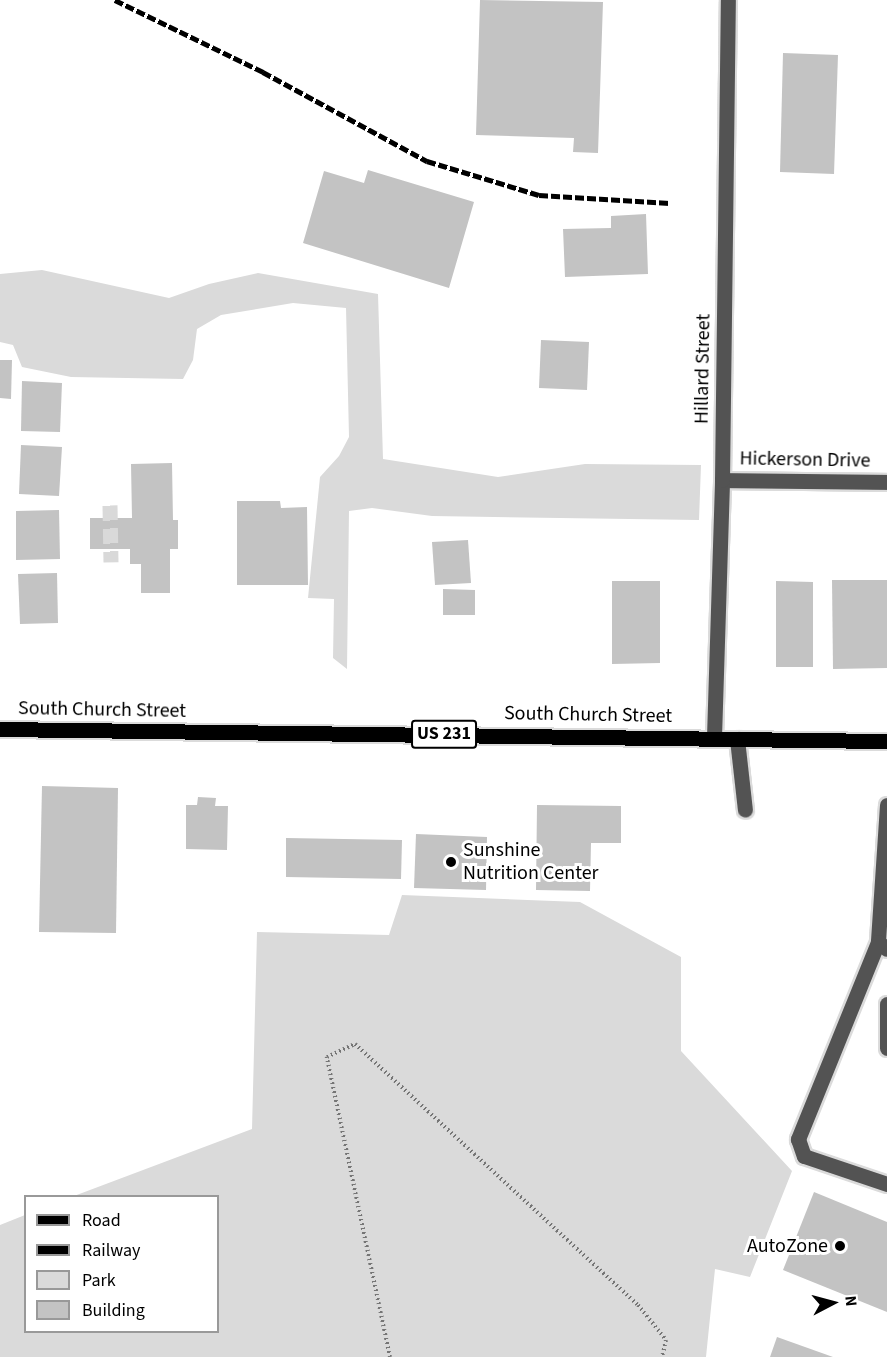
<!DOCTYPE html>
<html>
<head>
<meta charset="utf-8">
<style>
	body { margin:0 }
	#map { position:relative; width:887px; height:1357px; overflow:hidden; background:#fff; font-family:"Source Sans 3",sans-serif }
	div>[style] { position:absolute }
	.green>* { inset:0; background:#dadada }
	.building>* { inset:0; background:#c3c3c3 }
	.minor-tunnel>* { height:15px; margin-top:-7.5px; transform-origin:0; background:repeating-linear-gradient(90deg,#d9d9d9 0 15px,transparent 0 23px) }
	.path>* { height:4px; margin-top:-2px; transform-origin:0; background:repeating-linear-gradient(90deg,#757575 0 1.5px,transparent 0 4.5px) }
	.roads { filter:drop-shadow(2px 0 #dbdbdb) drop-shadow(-2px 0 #dbdbdb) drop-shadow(0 2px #dbdbdb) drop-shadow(0 -2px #dbdbdb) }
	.minor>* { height:15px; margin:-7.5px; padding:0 7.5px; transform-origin:7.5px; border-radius:7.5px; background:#535353 }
	.major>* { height:15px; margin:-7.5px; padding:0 7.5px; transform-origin:7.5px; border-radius:7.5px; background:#000 }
	.rail>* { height:4.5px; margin-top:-2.25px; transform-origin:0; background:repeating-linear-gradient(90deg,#000 0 9px,transparent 0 12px) }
	.dots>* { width:16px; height:16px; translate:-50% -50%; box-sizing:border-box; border:3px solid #fff; border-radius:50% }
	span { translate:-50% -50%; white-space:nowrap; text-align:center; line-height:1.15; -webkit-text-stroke:6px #fff; paint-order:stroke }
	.shield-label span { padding:2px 4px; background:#fff; border:2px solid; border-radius:4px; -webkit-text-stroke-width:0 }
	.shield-label { font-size:18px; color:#000; font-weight:700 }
	.street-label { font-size:20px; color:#000 }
	.poi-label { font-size:20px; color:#000 }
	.left { translate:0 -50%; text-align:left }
	.right { translate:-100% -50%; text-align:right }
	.legend { position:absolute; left:24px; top:1195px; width:195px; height:138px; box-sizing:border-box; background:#fff; border:2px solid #999; margin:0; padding:8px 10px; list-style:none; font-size:18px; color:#000 }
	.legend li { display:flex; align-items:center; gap:12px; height:30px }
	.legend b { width:30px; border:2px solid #999 }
	.north { position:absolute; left:803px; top:1273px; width:60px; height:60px; -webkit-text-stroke:4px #fff; paint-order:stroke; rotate:84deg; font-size:16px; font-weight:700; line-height:24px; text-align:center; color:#000 }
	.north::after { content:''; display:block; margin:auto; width:21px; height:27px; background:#000; clip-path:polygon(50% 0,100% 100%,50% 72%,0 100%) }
</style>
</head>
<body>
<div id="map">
	<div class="green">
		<i style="clip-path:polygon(42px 270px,169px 298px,209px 284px,258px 273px,378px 294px,383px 459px,498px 477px,585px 464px,701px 465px,699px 520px,432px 516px,372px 508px,349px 511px,347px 669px,333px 658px,334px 599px,308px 598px,320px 477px,339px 456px,349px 437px,346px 308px,293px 303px,221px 315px,197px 329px,193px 360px,183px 379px,71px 377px,22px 367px,13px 345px,0 342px,0 274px)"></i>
		<i style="clip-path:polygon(402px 895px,580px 902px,681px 957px,681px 1051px,792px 1171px,750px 1277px,715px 1269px,706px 1357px,0 1357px,0 1225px,25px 1215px,26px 1332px,218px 1332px,218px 1196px,74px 1196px,252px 1129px,257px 932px,389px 935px)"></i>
	</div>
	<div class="building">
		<i style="clip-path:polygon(480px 0,603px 2px,598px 153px,573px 152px,574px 138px,476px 135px)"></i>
		<i style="clip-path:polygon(783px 53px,838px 55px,834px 174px,780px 172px)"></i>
		<i style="clip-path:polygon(368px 170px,474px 202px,449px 288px,303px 243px,324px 171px,364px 183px)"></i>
		<i style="clip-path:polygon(646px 214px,648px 274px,565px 277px,563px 229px,611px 228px,611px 216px)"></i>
		<i style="clip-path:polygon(541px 340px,589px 342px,587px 390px,539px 388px)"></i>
		<i style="clip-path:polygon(0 360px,12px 360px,11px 399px,0 398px)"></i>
		<i style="clip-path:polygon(22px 381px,62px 383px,60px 432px,21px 431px)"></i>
		<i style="clip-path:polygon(21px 445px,62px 447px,59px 496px,19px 494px)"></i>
		<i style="clip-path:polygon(172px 463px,173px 520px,178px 520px,178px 549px,170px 549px,170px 593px,141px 593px,141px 564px,130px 564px,130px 549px,90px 549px,90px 518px,132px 518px,131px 464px)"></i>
		<i style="clip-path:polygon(237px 501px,280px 501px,281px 508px,307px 507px,308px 585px,237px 585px)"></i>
		<i style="clip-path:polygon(59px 510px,60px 559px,16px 560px,16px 511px)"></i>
		<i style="clip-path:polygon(468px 540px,471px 583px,435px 585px,432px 542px)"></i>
		<i style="clip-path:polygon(57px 573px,58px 623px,20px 624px,18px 574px)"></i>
		<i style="clip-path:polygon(832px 580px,887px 580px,887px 668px,833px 669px)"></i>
		<i style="clip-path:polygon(612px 581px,660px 581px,660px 663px,612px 664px)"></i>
		<i style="clip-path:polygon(776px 581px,813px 582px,813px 667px,776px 667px)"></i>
		<i style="clip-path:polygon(443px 589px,475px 590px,475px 615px,443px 615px)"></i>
		<i style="clip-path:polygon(42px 786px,118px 788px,116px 933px,39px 932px)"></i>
		<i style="clip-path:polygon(198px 797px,216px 798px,215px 806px,228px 806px,227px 850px,186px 849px,186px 805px,197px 805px)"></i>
		<i style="clip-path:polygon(537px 805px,621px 806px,621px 843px,591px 843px,590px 891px,536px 890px)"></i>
		<i style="clip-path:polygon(416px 834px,487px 837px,486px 890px,414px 888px)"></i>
		<i style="clip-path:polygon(286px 838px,402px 840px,401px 879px,286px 877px)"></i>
		<i style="clip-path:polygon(814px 1192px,887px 1222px,887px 1312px,783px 1270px)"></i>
		<i style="clip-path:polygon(777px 1337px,833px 1357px,770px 1357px)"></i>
	</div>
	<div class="minor-tunnel">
		<i style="left:110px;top:505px;width:57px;rotate:89deg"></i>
	</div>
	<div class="path">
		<i style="left:390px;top:1357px;width:307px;rotate:-101.9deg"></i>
		<i style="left:327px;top:1057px;width:31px;rotate:-25deg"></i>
		<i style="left:355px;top:1044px;width:385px;rotate:42.7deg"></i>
		<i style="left:638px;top:1305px;width:45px;rotate:51.3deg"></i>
		<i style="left:666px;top:1340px;width:17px;rotate:103deg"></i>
	</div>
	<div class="roads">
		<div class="minor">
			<i style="left:722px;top:480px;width:165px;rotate:0.7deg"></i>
			<i style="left:714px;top:737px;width:257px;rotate:-88.2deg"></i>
			<i style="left:722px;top:480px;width:480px;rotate:-89.3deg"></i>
			<i style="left:737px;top:739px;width:71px;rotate:83.6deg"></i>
			<i style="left:887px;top:805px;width:137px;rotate:93.8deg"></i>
			<i style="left:878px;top:942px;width:11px;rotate:38deg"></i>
			<i style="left:878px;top:942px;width:213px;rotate:112.1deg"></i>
			<i style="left:798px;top:1139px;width:18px;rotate:71deg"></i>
			<i style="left:804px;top:1156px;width:88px;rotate:18.6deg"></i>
			<i style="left:887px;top:1004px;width:44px;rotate:90deg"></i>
		</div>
		<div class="major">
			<i style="left:0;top:729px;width:887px;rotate:0.78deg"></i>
		</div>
	</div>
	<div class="rail">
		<i style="left:115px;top:0;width:165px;rotate:25.9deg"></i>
		<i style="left:263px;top:72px;width:187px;rotate:28.5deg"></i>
		<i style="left:427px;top:161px;width:117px;rotate:16.9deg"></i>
		<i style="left:539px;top:195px;width:131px;rotate:3.5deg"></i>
	</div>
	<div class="dots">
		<i style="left:451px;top:862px;background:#000"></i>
		<i style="left:840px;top:1246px;background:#000"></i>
	</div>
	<div class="shield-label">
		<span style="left:444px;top:734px">US 231</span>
	</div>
	<div class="street-label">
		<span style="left:703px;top:369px;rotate:-89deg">Hillard Street</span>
		<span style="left:805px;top:460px;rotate:1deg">Hickerson Drive</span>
		<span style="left:102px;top:710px;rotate:1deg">South Church Street</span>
		<span style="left:588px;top:715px;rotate:1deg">South Church Street</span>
	</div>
	<div class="poi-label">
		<span class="left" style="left:463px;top:862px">Sunshine<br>Nutrition Center</span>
		<span class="right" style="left:828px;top:1246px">AutoZone</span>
	</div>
	<ul class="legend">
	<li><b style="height:8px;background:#000"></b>Road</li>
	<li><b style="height:8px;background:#000"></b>Railway</li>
	<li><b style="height:16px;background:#dadada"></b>Park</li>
	<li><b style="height:16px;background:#c3c3c3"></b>Building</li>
	</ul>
	<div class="north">N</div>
</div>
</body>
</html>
